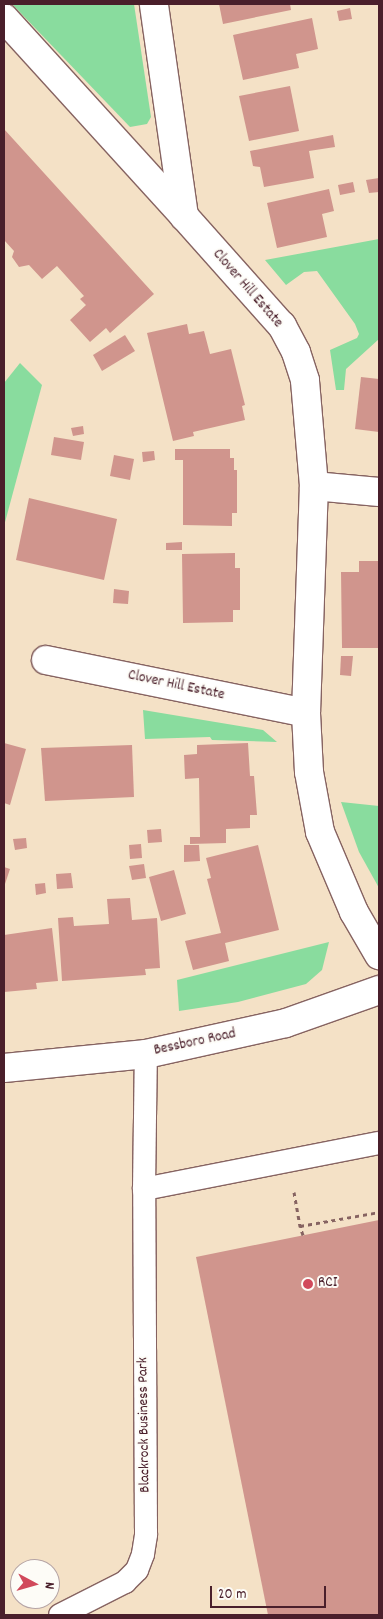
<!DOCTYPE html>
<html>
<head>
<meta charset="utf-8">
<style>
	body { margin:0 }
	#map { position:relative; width:383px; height:1619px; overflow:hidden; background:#f4e1c6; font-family:Dekko,sans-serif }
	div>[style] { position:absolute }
	.green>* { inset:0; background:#89dc9e }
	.building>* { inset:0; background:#d0958d }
	.path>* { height:3px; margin-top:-1.5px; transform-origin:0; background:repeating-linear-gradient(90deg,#866361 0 4px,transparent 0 8px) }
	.roads { filter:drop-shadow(1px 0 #866361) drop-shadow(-1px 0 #866361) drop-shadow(0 1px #866361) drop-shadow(0 -1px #866361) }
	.service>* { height:22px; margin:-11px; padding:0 11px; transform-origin:11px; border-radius:11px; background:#fff }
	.minor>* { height:28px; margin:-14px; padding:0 14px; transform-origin:14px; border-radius:14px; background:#fff }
	.tertiary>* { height:28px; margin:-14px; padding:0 14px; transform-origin:14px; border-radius:14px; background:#fff }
	.dots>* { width:14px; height:14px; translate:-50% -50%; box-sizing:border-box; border:2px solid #fdfcf7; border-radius:50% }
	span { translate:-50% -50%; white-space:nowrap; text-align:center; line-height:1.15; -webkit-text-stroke:4px #fdfcf7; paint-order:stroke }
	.street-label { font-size:15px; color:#4a1f2b }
	.poi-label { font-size:15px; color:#4a1f2b }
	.left { translate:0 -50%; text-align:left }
	.frame { position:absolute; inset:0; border:5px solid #4a1f2b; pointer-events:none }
	.north { position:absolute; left:10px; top:1559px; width:50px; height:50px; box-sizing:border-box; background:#fdfcf7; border:1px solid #b5a4a5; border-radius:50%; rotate:96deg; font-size:14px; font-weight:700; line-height:20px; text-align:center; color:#4a1f2b }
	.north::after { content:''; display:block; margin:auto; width:18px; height:22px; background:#d1495b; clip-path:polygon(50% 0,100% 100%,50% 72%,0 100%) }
	.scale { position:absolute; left:210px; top:1586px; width:116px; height:22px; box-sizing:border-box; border:2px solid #4a1f2b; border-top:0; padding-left:6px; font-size:15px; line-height:18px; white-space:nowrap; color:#4a1f2b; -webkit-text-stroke:4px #fdfcf7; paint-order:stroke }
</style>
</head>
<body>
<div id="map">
	<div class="green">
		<i style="clip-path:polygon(12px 4px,134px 4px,151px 117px,147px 124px,130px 127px)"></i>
		<i style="clip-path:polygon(379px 239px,379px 339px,346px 369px,344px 390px,336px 390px,330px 350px,357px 338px,359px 334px,355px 324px,317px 271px,304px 272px,286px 285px,265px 260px)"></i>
		<i style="clip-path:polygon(20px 363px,42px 385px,4px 526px,4px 383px)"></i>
		<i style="clip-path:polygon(143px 710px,263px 730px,277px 742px,212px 740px,210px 737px,145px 739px)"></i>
		<i style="clip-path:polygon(341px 802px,379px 806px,379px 888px,359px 852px)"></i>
		<i style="clip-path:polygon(329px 942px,322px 970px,306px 984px,238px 1002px,179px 1011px,177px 980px)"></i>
	</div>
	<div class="building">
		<i style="clip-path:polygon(219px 4px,290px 4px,291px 10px,223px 24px)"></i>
		<i style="clip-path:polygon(350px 8px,352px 19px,339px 21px,337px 11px)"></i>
		<i style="clip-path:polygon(312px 18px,318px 49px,296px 54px,299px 68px,243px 80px,233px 35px)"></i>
		<i style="clip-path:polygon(290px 86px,299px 131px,249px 141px,239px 96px)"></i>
		<i style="clip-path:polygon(4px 129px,154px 294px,110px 333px,106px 328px,90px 342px,70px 320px,86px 305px,80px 299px,84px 296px,57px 266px,42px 279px,29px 265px,19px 267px,12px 257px,14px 251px,4px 240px)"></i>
		<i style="clip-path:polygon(333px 135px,335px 147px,309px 151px,314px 178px,264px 187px,260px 167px,253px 166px,250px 151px)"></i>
		<i style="clip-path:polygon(379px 178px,379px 192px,369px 193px,366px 180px)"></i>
		<i style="clip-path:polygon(353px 182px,355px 192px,340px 195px,338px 185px)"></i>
		<i style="clip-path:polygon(329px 189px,334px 211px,322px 214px,327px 237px,277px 248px,267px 203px)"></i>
		<i style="clip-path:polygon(187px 324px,189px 334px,204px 331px,210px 354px,231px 349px,245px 405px,242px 406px,245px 420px,193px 432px,194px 436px,173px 441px,147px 333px)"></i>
		<i style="clip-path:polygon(125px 335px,135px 351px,102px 371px,93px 355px)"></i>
		<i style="clip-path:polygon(361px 377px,379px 379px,379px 432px,355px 429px)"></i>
		<i style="clip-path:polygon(83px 426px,84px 434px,73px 436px,71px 428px)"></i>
		<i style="clip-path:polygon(54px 437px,84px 442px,81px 460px,51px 455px)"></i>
		<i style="clip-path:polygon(175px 449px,230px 449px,230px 458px,234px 458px,234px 470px,237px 470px,237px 513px,232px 513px,232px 526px,183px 525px,183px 460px,175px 460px)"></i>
		<i style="clip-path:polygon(154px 451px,155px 460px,143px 462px,142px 452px)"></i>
		<i style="clip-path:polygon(114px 455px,134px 459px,130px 480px,110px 476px)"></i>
		<i style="clip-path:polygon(29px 498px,117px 519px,104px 580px,16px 560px)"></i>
		<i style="clip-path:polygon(182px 542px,182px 550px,166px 550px,166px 543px)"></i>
		<i style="clip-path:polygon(235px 553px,235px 568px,240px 568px,240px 610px,233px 610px,233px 622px,183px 623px,182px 554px)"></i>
		<i style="clip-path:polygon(359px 561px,379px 561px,379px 648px,342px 648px,341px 572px,359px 572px)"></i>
		<i style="clip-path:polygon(114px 589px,129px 591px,128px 604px,113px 603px)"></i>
		<i style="clip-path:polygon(341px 656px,353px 656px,351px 676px,340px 675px)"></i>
		<i style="clip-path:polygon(4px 743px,26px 749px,10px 805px,4px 803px)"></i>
		<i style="clip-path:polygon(248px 743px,250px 776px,254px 776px,257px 815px,250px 815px,250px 828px,226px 829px,226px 843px,190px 844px,190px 837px,200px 837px,199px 778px,185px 779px,184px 755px,197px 754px,197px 745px)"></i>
		<i style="clip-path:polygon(132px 745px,134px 797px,45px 801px,41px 748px)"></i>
		<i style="clip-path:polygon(161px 829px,162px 842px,148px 843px,147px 830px)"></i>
		<i style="clip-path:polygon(26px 838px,27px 848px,15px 850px,13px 839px)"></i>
		<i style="clip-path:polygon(141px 844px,142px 858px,130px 859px,129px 845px)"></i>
		<i style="clip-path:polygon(184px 845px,199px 845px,200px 861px,184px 862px)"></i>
		<i style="clip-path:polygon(258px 845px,279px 930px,225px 943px,229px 961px,193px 970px,185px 941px,221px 933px,207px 879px,211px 878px,206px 858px)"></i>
		<i style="clip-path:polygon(144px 864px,146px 878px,132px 880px,129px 866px)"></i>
		<i style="clip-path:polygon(4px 867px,10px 869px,4px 887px)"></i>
		<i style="clip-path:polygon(174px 870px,186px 914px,161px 921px,149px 877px)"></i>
		<i style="clip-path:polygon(71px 873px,73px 888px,57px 889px,56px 874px)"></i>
		<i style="clip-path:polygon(45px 883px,46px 893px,36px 895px,35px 884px)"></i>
		<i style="clip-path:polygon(130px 898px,132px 920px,157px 918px,160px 968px,145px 969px,146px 975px,62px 981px,58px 918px,73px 917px,74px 926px,109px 924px,107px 899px)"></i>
		<i style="clip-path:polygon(52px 928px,58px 981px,36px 983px,37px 989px,4px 992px,4px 935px)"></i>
		<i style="clip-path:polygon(379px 1220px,379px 1615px,268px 1615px,196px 1257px)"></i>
	</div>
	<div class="path">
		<i style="left:294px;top:1192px;width:35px;rotate:80deg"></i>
		<i style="left:303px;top:1235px;width:9px;rotate:-108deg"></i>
		<i style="left:300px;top:1226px;width:80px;rotate:-10deg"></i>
	</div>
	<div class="roads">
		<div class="service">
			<i style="left:144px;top:1189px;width:135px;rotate:-89.2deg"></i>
			<i style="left:60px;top:1615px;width:73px;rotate:-26.9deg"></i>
			<i style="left:125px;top:1582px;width:17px;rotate:-45deg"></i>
			<i style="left:137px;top:1570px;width:17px;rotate:-69deg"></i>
			<i style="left:143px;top:1554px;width:20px;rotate:-81deg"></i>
			<i style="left:146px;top:1534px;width:345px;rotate:-90.3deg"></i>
			<i style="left:144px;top:1189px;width:239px;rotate:-11.1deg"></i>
		</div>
		<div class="minor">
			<i style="left:4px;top:18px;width:268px;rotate:47.7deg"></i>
			<i style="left:314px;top:486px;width:65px;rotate:5.3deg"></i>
			<i style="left:46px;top:660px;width:265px;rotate:11.5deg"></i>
			<i style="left:306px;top:713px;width:227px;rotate:-88deg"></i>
			<i style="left:314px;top:486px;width:106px;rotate:-94.9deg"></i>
			<i style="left:305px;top:380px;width:29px;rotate:-108deg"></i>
			<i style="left:296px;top:352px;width:30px;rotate:-118deg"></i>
			<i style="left:282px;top:326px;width:147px;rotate:-131.7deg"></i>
			<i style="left:184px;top:216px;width:214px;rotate:-98.1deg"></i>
			<i style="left:306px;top:713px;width:59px;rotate:87.1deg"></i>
			<i style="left:309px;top:772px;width:61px;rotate:79.6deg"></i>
			<i style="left:320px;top:832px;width:87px;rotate:67deg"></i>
			<i style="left:354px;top:912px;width:50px;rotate:59.8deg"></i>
		</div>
		<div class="tertiary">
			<i style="left:4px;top:1068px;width:143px;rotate:-5.6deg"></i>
			<i style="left:146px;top:1054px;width:143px;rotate:-12.5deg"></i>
			<i style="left:286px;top:1023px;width:99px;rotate:-19.5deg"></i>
		</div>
	</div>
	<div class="dots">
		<i style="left:308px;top:1284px;background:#d1495b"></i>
	</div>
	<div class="street-label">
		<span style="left:247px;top:289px;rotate:49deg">Clover Hill Estate</span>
		<span style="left:176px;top:686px;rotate:12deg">Clover Hill Estate</span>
		<span style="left:195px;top:1043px;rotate:-12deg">Bessboro Road</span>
		<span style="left:145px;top:1425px;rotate:-91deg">Blackrock Business Park</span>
	</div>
	<div class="poi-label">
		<span class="left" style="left:318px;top:1284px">RCI</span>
	</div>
	<div class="frame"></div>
	<div class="north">N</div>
	<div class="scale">20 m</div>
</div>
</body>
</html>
